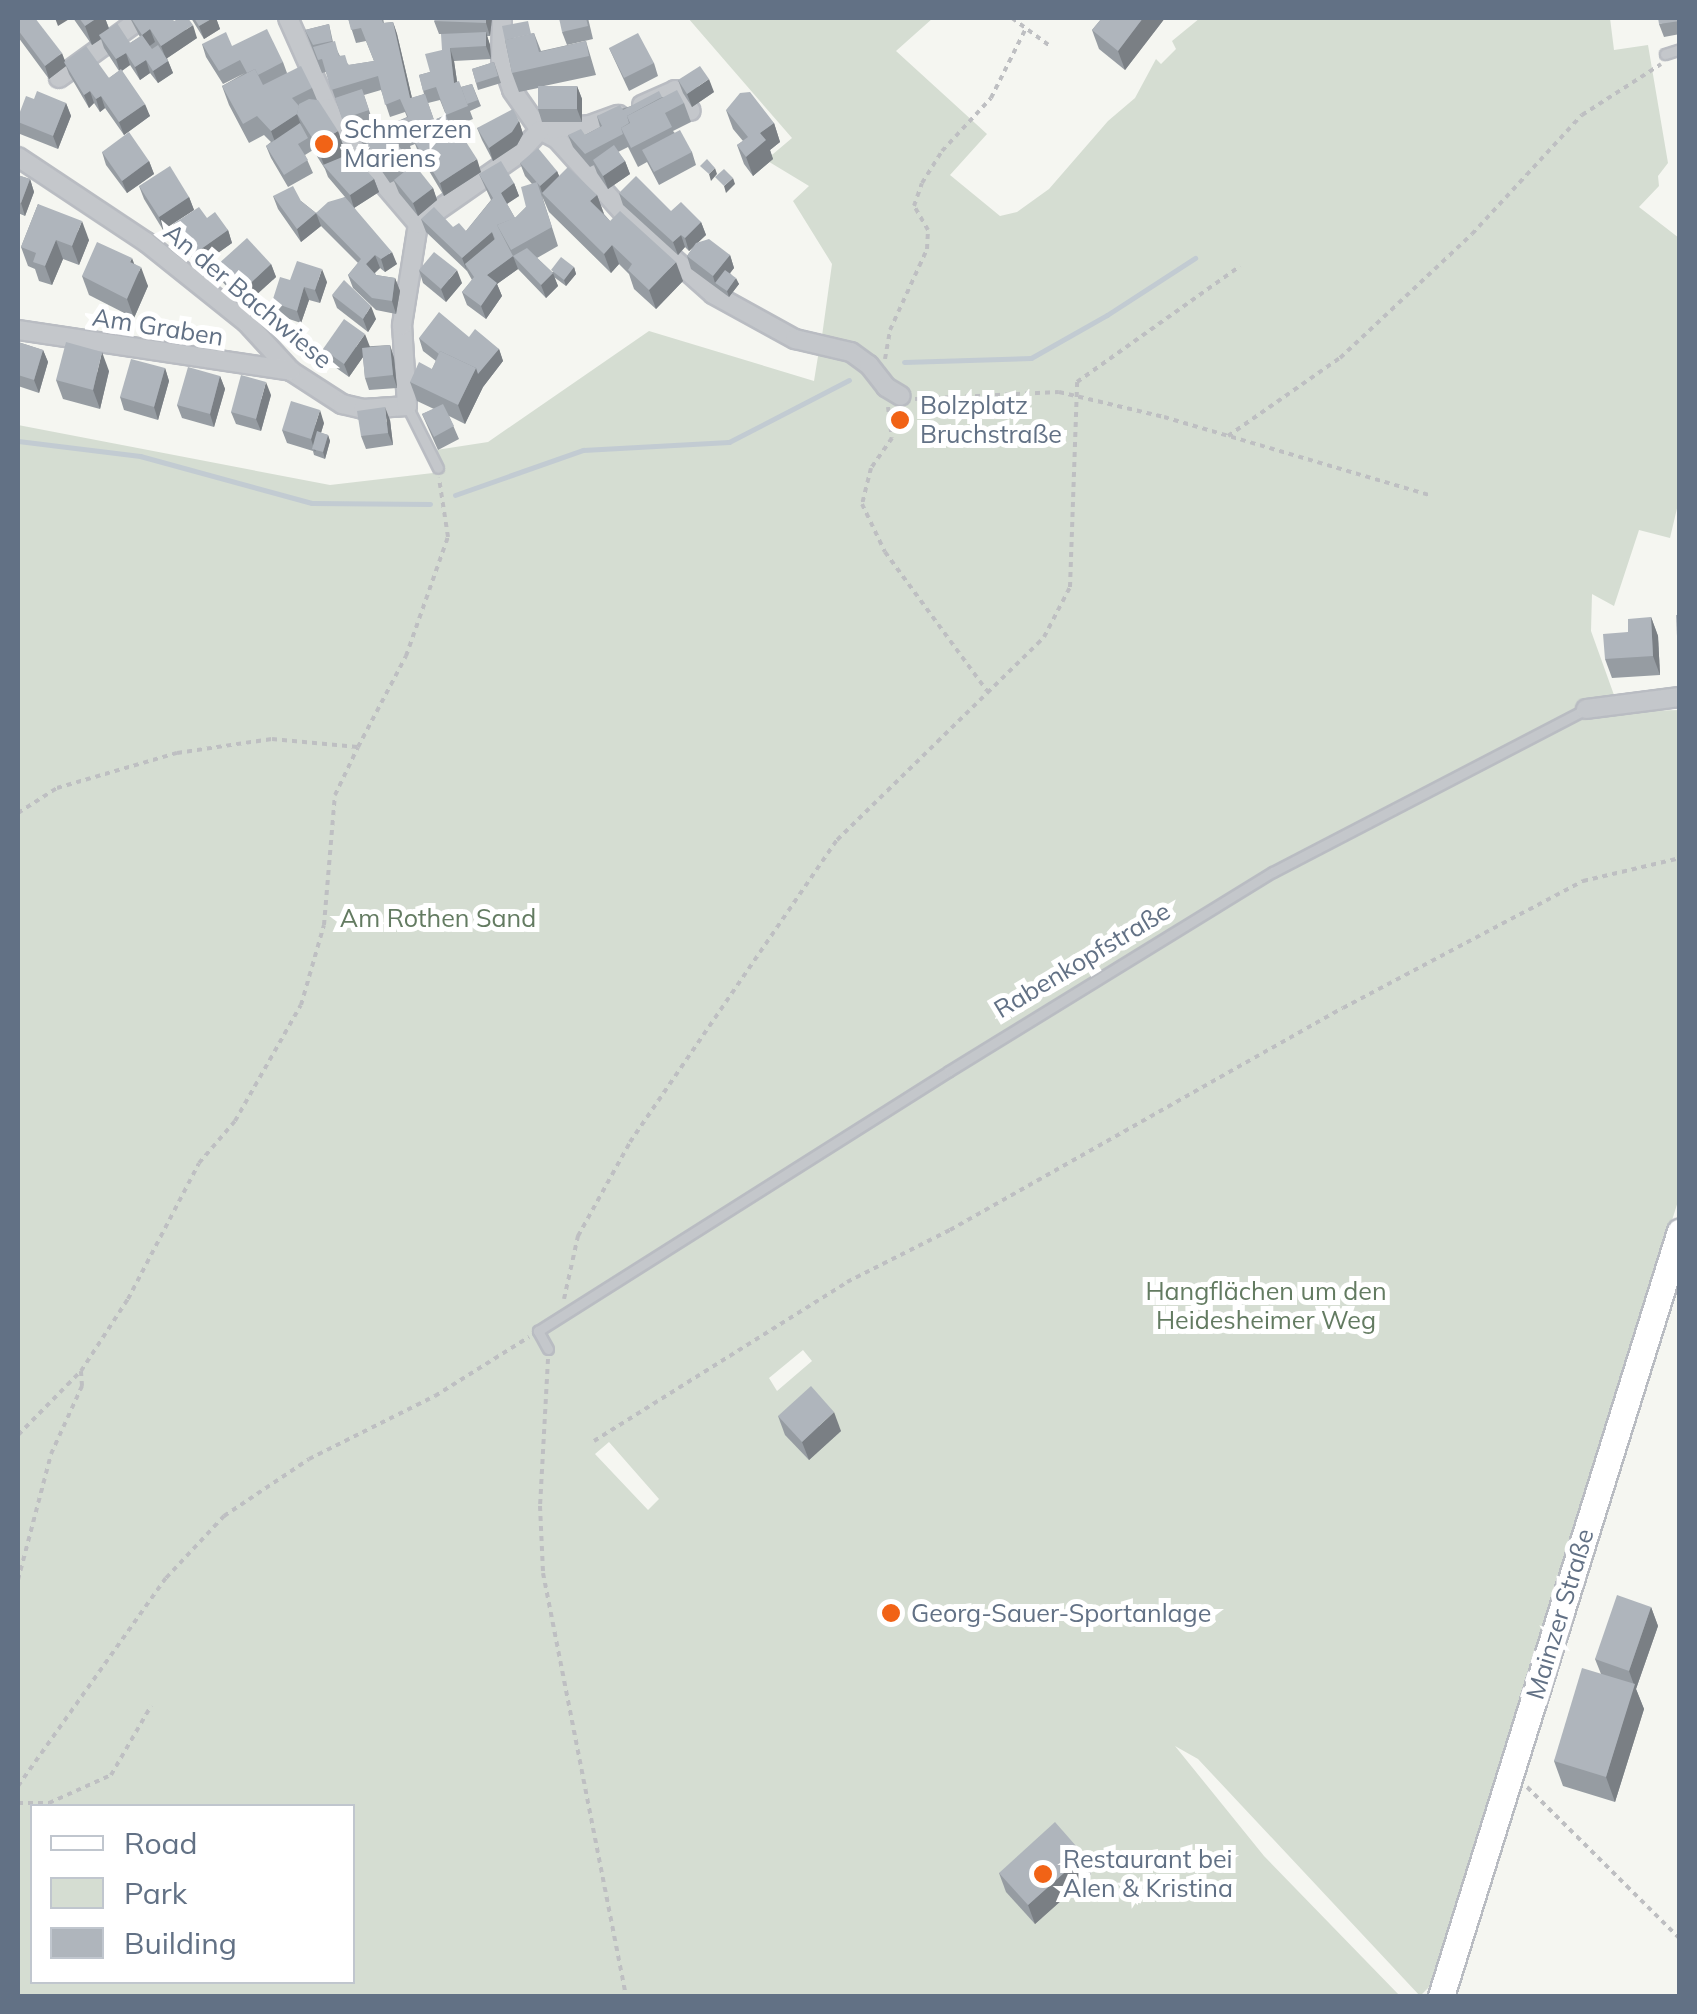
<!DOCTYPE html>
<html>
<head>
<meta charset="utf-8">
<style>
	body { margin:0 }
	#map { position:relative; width:1697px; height:2014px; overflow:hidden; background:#f5f6f1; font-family:Mulish,sans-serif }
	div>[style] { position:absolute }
	.green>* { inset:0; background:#d5ddd2 }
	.stream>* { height:5px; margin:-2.5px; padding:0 2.5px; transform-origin:2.5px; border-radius:2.5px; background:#c2cbd2 }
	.path>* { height:4px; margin-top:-2px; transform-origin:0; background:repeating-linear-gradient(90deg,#bebfc2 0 5px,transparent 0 10px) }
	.roads { filter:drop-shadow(2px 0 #b9bcc2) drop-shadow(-2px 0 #b9bcc2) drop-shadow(0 2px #b9bcc2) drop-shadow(0 -2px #b9bcc2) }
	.service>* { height:9px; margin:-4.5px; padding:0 4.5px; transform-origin:4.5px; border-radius:4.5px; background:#c4c7cb }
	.minor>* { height:18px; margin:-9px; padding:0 9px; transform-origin:9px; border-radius:9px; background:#c4c7cb }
	.secondary>* { height:25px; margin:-12.5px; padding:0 12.5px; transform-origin:12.5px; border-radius:12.5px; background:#fff }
	.wall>* { inset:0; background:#969ca2 }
	.shaded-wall>* { inset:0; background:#7a7f84 }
	.building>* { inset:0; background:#afb5bc }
	.dots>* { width:28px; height:28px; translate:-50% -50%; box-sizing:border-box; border:5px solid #fff; border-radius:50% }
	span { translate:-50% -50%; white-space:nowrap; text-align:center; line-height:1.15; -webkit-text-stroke:10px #fff; paint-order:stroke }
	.poi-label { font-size:25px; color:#627185 }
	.left { translate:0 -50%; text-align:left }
	.street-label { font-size:25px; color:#627185 }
	.park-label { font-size:25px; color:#637b61 }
	.frame { position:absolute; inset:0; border:20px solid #627185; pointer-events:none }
	.legend { position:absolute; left:30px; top:1804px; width:325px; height:180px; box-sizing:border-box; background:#fff; border:2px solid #c0c6ce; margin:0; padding:12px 18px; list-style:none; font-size:30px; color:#627185 }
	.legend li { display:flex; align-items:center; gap:20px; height:50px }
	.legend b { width:50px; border:2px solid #c0c6ce }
</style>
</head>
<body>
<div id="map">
	<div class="green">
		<i style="clip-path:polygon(evenodd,688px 18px,933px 18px,896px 51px,987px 134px,950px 175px,1000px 216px,1017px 212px,1049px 189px,1108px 121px,1135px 98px,1156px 59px,1161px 64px,1176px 49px,1172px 41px,1200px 18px,1610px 18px,1614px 50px,1648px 45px,1668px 163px,1658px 176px,1659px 186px,1639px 207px,1679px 238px,1679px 500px,1670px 538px,1639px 530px,1614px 606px,1592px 594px,1591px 631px,1614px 695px,1608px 712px,1679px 710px,1679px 1198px,1434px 1982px,1420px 1996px,1198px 1759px,1175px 1746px,1264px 1856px,1400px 1996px,18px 1996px,18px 425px,330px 485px,433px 473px,436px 450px,488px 442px,649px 331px,814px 381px,819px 350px,850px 343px,822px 336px,832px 264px,793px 201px,809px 186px,766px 160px,792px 138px,688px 18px,803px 1350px,812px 1361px,777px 1391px,769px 1378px,803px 1350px,688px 18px,609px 1442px,659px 1499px,648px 1510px,595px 1454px,609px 1442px,688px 18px,32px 1806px,352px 1806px,352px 1982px,32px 1982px,32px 1806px)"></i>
	</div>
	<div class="stream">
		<i style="left:904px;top:362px;width:127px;rotate:-1.8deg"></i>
		<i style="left:1031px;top:358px;width:87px;rotate:-29.5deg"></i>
		<i style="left:1107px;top:315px;width:105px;rotate:-32.9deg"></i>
		<i style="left:18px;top:441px;width:123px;rotate:7deg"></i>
		<i style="left:140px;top:456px;width:178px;rotate:15.3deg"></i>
		<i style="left:312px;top:503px;width:118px;rotate:0.5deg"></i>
		<i style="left:455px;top:495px;width:136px;rotate:-19.4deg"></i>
		<i style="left:583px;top:450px;width:146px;rotate:-3.1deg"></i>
		<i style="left:729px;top:442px;width:135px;rotate:-27.3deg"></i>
	</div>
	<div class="path">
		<i style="left:1012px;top:18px;width:47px;rotate:36.4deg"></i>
		<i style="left:885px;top:359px;width:29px;rotate:-80deg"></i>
		<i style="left:890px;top:330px;width:89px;rotate:-65.4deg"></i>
		<i style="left:927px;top:249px;width:19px;rotate:-87deg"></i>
		<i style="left:928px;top:230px;width:28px;rotate:-120deg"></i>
		<i style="left:914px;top:206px;width:24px;rotate:-71deg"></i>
		<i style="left:922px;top:183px;width:38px;rotate:-58deg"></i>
		<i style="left:942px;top:151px;width:72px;rotate:-47.2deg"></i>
		<i style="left:991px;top:98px;width:76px;rotate:-63.4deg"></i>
		<i style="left:915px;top:399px;width:144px;rotate:-2.8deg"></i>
		<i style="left:1059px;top:392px;width:108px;rotate:13.4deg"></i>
		<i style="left:1164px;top:417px;width:276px;rotate:16.4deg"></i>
		<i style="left:888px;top:407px;width:31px;rotate:83deg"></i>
		<i style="left:892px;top:438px;width:37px;rotate:125deg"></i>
		<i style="left:871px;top:468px;width:37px;rotate:104deg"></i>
		<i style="left:862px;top:504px;width:53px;rotate:64.4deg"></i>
		<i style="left:885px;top:552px;width:172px;rotate:53.7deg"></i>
		<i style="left:1228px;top:436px;width:136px;rotate:-34.9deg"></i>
		<i style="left:1340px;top:358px;width:181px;rotate:-43.2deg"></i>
		<i style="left:1472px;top:234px;width:162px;rotate:-47.3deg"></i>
		<i style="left:1582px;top:115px;width:94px;rotate:-32.8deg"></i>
		<i style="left:18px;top:813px;width:46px;rotate:-32.7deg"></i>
		<i style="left:57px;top:788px;width:125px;rotate:-16.3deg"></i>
		<i style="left:177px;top:753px;width:96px;rotate:-8.4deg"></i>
		<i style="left:272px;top:739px;width:86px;rotate:5.3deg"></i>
		<i style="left:358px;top:747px;width:103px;rotate:-62.2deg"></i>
		<i style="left:406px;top:656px;width:126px;rotate:-70.6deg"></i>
		<i style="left:448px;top:537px;width:60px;rotate:-98.7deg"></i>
		<i style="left:564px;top:1299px;width:65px;rotate:-77.5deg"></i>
		<i style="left:578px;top:1236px;width:107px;rotate:-61deg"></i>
		<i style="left:630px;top:1142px;width:366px;rotate:-55.6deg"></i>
		<i style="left:837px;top:840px;width:290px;rotate:-44.4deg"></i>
		<i style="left:1044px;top:637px;width:56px;rotate:-62.5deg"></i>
		<i style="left:1070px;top:587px;width:205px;rotate:-88deg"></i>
		<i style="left:1077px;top:382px;width:200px;rotate:-35.4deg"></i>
		<i style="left:548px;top:1359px;width:147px;rotate:93.1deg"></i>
		<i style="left:540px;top:1506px;width:67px;rotate:87.4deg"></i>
		<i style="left:543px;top:1573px;width:431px;rotate:78.9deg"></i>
		<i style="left:18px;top:1435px;width:90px;rotate:-45.5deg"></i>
		<i style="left:81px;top:1371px;width:86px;rotate:-56.9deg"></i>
		<i style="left:128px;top:1299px;width:153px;rotate:-62.4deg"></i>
		<i style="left:199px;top:1163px;width:55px;rotate:-49.4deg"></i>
		<i style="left:235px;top:1121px;width:133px;rotate:-60.4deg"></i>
		<i style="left:301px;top:1005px;width:83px;rotate:-74deg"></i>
		<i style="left:324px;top:925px;width:130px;rotate:-85.2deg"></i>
		<i style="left:335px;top:795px;width:53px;rotate:-64.4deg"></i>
		<i style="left:594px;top:1441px;width:299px;rotate:-32.1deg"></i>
		<i style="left:847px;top:1282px;width:115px;rotate:-26.8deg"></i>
		<i style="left:950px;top:1230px;width:451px;rotate:-29.5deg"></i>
		<i style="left:1343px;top:1008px;width:272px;rotate:-27.9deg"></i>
		<i style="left:1583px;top:881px;width:100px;rotate:-13.3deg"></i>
		<i style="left:18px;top:1580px;width:130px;rotate:-75.3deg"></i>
		<i style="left:51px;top:1454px;width:75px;rotate:-65.5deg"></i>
		<i style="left:82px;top:1386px;width:15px;rotate:-94deg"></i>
		<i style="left:18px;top:1786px;width:255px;rotate:-54.6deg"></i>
		<i style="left:166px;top:1578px;width:85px;rotate:-46.9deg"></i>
		<i style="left:224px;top:1516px;width:102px;rotate:-33.8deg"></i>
		<i style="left:309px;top:1459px;width:141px;rotate:-26.6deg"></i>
		<i style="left:435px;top:1396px;width:111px;rotate:-32.1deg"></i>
		<i style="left:1527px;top:1787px;width:216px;rotate:44.8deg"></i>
		<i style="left:18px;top:1803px;width:31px"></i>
		<i style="left:49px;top:1803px;width:68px;rotate:-24.3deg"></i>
		<i style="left:111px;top:1775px;width:80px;rotate:-59.9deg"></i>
	</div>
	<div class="roads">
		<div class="service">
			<i style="left:1665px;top:54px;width:16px;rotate:-18deg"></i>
			<i style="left:407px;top:406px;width:69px;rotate:63.4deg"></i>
			<i style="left:548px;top:1349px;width:21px;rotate:-119deg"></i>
			<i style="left:538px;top:1331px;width:486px;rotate:-32.3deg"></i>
			<i style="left:949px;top:1071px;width:380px;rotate:-31.6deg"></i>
			<i style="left:1273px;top:872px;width:353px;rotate:-27.5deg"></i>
		</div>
		<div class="minor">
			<i style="left:288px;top:18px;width:98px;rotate:66deg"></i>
			<i style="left:328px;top:108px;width:49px;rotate:57.6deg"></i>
			<i style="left:354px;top:149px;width:99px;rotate:49.5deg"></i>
			<i style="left:502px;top:18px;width:41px;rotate:91.4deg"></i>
			<i style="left:501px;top:59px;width:33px;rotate:70deg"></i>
			<i style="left:512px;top:90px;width:49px;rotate:55deg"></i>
			<i style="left:540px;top:130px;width:19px;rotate:28deg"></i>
			<i style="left:557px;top:139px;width:109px;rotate:48deg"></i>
			<i style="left:630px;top:220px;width:111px;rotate:41.7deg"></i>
			<i style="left:713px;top:294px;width:94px;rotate:28.8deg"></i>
			<i style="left:795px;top:339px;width:57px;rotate:13.1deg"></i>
			<i style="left:851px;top:352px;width:22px;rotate:36deg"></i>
			<i style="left:869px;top:365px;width:28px;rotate:52deg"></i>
			<i style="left:886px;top:387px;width:17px;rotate:31deg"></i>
			<i style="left:59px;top:78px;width:102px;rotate:-35.9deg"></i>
			<i style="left:642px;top:105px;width:36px;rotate:-24deg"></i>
			<i style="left:675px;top:90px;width:26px;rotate:53deg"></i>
			<i style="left:541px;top:130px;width:49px;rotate:-5.8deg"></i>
			<i style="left:590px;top:125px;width:30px;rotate:-20deg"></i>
			<i style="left:18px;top:157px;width:154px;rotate:33.6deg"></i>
			<i style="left:146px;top:242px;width:128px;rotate:38.7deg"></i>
			<i style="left:246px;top:322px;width:67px;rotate:47.4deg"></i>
			<i style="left:291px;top:371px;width:61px;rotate:32.9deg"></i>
			<i style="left:342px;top:404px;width:22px;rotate:13deg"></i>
			<i style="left:363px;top:409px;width:44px;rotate:-3.9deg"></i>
			<i style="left:407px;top:406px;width:81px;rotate:-93.5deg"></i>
			<i style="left:402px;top:325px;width:102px;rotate:-81deg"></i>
			<i style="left:418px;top:224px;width:121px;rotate:-34.9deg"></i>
			<i style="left:517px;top:155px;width:34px;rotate:-47deg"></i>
			<i style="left:18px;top:330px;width:276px;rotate:8.5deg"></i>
			<i style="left:1586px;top:709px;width:95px;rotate:-7.3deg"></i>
		</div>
		<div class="secondary">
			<i style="left:1441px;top:1996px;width:801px;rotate:-72.65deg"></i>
		</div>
	</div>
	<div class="wall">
		<i style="clip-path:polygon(18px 18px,65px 61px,109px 78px,119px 71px,104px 48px,101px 39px,92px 45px,73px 18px,105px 18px,109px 28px,130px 43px,140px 37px,130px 18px,174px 21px,197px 38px,167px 58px,173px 73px,158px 83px,150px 73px,140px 80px,130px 65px,122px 71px,150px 116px,124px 135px,105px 108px,100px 112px,94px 103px,89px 108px,69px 74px,66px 66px,49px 79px,18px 37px)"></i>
		<i style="clip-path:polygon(191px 18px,216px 18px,220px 29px,204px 39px)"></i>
		<i style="clip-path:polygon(evenodd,348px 18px,383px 18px,384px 23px,393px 22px,397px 34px,412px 98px,424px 94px,419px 75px,430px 72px,442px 50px,443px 34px,439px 34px,434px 21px,492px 18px,490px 36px,487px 36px,490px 45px,491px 59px,454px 61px,457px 81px,461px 87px,472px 84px,481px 106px,470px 111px,473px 119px,451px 128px,454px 138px,481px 172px,444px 196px,419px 154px,415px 144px,410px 146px,412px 152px,406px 155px,412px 166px,433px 188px,437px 200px,418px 216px,399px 193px,394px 181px,390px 183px,361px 141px,356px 128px,347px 132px,326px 72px,322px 73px,305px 30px,329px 24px,333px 42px,340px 56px,349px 65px,374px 61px,366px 41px,356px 43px,348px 18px,381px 90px,390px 117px,405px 112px,407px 117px,380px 129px,372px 119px,364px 95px,381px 90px,348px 18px,440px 100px,446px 115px,434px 120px,428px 103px,440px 100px)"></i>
		<i style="clip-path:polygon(512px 18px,534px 18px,534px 19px,512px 19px)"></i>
		<i style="clip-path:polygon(588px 18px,593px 39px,567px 45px,562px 32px)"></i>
		<i style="clip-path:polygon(1102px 18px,1165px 18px,1125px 70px,1099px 49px,1092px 30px)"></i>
		<i style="clip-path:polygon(1680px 18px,1680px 34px,1664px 37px,1659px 24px)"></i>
		<i style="clip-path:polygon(534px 33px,541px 51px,586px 41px,596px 75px,544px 86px,577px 86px,582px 99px,582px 122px,542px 122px,538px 109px,538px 88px,519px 92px,512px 73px,505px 40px)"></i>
		<i style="clip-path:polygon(202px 44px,232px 46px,283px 62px,287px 73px,312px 88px,317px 100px,346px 155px,374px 179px,379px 192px,354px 208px,397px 264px,385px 272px,380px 268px,375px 273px,376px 275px,395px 278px,400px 291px,396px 314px,376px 310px,353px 288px,348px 275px,358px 263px,321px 226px,301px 242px,278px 209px,273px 196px,301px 201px,316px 213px,345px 197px,328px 177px,325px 169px,313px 150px,305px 155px,313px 173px,288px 187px,271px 158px,266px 146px,271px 142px,264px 135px,249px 143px,229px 105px,222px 86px,245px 73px,223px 84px,206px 57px)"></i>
		<i style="clip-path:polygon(609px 48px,654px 63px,658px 76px,629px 91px)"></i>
		<i style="clip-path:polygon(494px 62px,501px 83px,478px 90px,472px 69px)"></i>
		<i style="clip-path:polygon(678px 80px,714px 92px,692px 107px,683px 93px)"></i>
		<i style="clip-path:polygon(662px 97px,684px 103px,691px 122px,673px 131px,692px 152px,696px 165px,659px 185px,647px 162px,638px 167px,628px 147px,618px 152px,625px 161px,630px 174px,608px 189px,597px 173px,594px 165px,590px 167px,573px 147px,568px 135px,585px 135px,600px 127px,597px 116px)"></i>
		<i style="clip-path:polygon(34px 99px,66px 103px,71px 116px,58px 149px,20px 134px,18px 127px,18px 117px)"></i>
		<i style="clip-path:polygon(726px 110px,774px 123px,780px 142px,770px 150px,773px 159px,753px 176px,744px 164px,737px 145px,743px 141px,733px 129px)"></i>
		<i style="clip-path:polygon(519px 121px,523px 134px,517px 145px,493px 161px,482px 140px,477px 128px)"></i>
		<i style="clip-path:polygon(102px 152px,149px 161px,154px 174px,127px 193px,106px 165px)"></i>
		<i style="clip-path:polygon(520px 163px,557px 171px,559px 176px,597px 195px,604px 214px,610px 221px,683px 281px,656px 309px,634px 289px,629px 274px,619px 264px,611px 273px,549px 212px,542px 196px,558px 246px,537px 258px,552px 272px,574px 267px,576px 274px,566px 286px,554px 277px,558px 286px,546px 298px,518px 269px,497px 284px,502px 296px,486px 319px,467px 305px,462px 292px,472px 280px,467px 271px,426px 232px,421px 219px,466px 231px,491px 200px,479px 174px,514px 183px,519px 196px,507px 204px,515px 218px,526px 207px,532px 184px,525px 176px)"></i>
		<i style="clip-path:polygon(18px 168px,20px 176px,30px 179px,34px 192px,25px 216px,18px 213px)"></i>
		<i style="clip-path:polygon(139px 186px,189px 197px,194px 210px,163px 230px,144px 199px)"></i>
		<i style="clip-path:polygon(619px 193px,701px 222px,706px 235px,697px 243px,730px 255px,734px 268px,730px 273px,739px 284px,729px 297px,691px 269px,687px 256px,694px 246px,689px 251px,685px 247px,678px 255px,623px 205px)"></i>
		<i style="clip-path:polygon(38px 204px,89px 240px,79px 265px,63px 259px,52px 285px,39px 281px,35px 269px,28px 266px,21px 247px)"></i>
		<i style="clip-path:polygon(207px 218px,228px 230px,232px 243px,198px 267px,178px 237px,173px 224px)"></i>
		<i style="clip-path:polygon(135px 264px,148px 286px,134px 318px,89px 295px,82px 276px)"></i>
		<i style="clip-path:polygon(271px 264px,276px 277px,244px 306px,220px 279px,216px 266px)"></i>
		<i style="clip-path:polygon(419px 270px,462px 283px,446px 302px,423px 283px)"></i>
		<i style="clip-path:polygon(290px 280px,327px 282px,320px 303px,309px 300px,301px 323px,277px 315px,272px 302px)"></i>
		<i style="clip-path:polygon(332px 295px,376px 319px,368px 332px,337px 308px)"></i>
		<i style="clip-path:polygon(469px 337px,499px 349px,503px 361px,483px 387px,465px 424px,449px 416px,459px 439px,438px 450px,422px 414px,434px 409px,417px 401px,410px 382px,432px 369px,436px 361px,423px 351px,419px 338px)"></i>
		<i style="clip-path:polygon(18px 342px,43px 350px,48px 362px,39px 393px,18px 386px)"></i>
		<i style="clip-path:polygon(390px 345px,394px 358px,397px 388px,369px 390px,365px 378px,363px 357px,349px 377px,328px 362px,323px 349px)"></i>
		<i style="clip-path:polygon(165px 368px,169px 381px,158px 420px,124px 410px,120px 397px)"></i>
		<i style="clip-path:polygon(109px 371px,100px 409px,63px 399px,56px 380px)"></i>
		<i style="clip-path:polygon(220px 376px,225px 389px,214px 427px,182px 418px,177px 405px)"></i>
		<i style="clip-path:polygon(271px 395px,261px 431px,236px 424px,231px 412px)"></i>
		<i style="clip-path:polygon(390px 420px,393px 445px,366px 449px,361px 436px)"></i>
		<i style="clip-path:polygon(324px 423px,321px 433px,328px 435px,330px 441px,325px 459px,314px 455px,313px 451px,287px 443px,282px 430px)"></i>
		<i style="clip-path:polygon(1651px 617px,1658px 636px,1660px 675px,1612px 678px,1605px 659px,1628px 632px)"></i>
		<i style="clip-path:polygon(778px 1416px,841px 1431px,809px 1460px,785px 1435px)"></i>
		<i style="clip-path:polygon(1651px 1607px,1658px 1626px,1636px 1689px,1644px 1709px,1615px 1802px,1563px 1786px,1554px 1761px,1601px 1674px,1595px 1659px)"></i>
		<i style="clip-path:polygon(999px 1873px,1091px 1874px,1035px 1924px,1006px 1892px)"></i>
	</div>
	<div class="shaded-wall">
		<i style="clip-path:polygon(55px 18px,71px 18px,58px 26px)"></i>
		<i style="clip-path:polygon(97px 18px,105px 18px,110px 32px,99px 35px,101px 39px,92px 45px,85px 26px)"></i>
		<i style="clip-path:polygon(213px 18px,216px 18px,220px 29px,204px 39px,199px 26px)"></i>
		<i style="clip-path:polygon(486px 18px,492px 18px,490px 36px,486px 23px)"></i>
		<i style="clip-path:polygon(1143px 18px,1165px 18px,1125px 70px,1118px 51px)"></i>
		<i style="clip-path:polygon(393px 22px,397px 34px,415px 111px,410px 98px)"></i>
		<i style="clip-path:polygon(193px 25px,197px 38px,166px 59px,161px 46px)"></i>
		<i style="clip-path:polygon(150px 29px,155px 42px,147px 48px,142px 35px)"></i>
		<i style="clip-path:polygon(486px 32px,490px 45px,491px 59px,486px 46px)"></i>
		<i style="clip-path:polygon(450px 48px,454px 61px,459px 95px,454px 83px)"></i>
		<i style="clip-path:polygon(62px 53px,67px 66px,64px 62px,66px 66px,49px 79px,45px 66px)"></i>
		<i style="clip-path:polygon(126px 53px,130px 65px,120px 72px,116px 59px)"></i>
		<i style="clip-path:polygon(146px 60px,150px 73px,140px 80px,135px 67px)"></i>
		<i style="clip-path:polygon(168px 61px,173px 73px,158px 83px,153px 71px)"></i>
		<i style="clip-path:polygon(709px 79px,714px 92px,692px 107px,687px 94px)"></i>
		<i style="clip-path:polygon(577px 86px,582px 99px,582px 122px,577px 109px)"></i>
		<i style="clip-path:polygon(90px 91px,94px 103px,89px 108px,84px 95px)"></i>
		<i style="clip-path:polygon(101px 96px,105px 108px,100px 112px,96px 99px)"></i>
		<i style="clip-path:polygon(66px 103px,71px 116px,58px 149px,53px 136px)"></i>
		<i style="clip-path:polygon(145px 104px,150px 116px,124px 135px,119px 122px)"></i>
		<i style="clip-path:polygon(297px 114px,304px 133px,278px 150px,271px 131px)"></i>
		<i style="clip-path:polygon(519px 121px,523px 134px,517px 145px,493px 161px,489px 148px)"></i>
		<i style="clip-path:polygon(774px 123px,780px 142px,770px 150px,773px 159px,753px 176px,746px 157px,760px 133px)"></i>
		<i style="clip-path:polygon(338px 131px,347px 156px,324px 165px,316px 144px)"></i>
		<i style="clip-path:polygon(477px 159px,481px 172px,444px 196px,440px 183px)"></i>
		<i style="clip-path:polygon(149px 161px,154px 174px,127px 193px,122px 181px)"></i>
		<i style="clip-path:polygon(625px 161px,630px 174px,608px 189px,603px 176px)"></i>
		<i style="clip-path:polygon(715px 168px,717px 174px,711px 181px,709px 174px)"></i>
		<i style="clip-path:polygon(557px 171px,562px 183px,542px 193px,544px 199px,540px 186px)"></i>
		<i style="clip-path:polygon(733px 178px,735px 184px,726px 193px,724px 186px)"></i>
		<i style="clip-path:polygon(30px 179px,34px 192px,25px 216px,21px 203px)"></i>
		<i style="clip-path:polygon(374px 179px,379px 192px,354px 208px,350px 195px)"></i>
		<i style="clip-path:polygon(514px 183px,519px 196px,505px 205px,501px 193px)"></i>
		<i style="clip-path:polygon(433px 188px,437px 200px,418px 216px,413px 203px)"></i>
		<i style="clip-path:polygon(597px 195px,604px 214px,590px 201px)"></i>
		<i style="clip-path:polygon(189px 197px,194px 210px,163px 230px,159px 217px)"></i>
		<i style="clip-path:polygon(316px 213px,321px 226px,301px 242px,297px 229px)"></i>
		<i style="clip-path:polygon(82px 221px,89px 240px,79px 265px,72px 246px)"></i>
		<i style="clip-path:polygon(701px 222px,706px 235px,689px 251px,685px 238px)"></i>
		<i style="clip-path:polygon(228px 230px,232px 243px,198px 267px,194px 254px)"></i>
		<i style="clip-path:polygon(492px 232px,496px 245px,465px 264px,467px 271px,462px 258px)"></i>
		<i style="clip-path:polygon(681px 235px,685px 247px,678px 255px,673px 242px)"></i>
		<i style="clip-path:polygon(56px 240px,63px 259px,52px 285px,45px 266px)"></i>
		<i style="clip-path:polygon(612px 245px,619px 264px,611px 273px,604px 254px)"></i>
		<i style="clip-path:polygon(392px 252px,397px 264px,385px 272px,381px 259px)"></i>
		<i style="clip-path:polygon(375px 255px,380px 268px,371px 276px,366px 264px)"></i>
		<i style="clip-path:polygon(730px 255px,734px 268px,720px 286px,715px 283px,713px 276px)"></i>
		<i style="clip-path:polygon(513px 256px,518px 269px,497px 284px,502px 296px,486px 319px,481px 306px,487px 275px)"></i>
		<i style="clip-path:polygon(132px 258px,138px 274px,141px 267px,148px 286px,134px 318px,127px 299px,130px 262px)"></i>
		<i style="clip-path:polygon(676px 262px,683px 281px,656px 309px,649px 290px)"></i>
		<i style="clip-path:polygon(271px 264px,276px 277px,244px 306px,240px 293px)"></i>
		<i style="clip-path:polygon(574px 267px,576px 274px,566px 286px,564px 280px)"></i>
		<i style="clip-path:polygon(322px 269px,327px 282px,320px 303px,315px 290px)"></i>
		<i style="clip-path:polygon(457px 270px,462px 283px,446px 302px,441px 289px)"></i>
		<i style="clip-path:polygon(553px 273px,558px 286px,546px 298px,541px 285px)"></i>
		<i style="clip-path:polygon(395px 278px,400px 291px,396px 314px,392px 301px)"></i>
		<i style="clip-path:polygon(736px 278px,739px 284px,729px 297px,727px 291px)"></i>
		<i style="clip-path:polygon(304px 287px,309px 300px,301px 323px,297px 311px)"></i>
		<i style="clip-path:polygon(371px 306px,376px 319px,368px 332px,363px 319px)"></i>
		<i style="clip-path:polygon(365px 334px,370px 347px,349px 377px,344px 364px)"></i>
		<i style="clip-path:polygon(390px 345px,394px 358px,397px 388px,393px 375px)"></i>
		<i style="clip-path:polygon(499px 349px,503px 361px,483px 387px,465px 424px,458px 405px,476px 368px)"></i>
		<i style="clip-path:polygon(43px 350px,48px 362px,39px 393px,34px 380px)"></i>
		<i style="clip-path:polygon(102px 352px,109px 371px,100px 409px,93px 390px)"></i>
		<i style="clip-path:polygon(165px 368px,169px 381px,158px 420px,154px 407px)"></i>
		<i style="clip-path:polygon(220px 376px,225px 389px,214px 427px,210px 414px)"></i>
		<i style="clip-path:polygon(266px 382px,271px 395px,261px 431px,256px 419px)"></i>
		<i style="clip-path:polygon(385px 407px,390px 420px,393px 445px,388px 433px)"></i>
		<i style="clip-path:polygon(320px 410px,324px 423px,315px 452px,311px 439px)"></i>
		<i style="clip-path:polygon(328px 435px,330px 441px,325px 459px,323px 452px)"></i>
		<i style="clip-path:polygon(1651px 617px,1658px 636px,1660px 675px,1653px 656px)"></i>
		<i style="clip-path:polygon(834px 1412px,841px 1431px,809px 1460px,802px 1442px)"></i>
		<i style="clip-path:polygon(1651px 1607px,1658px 1626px,1636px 1689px,1644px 1709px,1615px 1802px,1606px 1777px,1634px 1685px,1629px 1671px)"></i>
		<i style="clip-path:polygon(1084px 1855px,1091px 1874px,1035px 1924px,1028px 1905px)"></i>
	</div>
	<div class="building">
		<i style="clip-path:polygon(18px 18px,35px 18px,62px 53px,45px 66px,18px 30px)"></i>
		<i style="clip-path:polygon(79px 18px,97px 18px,85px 26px)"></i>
		<i style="clip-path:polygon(131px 18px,172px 18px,174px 21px,180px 18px,188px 18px,193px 25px,161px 46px,150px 29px,142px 35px)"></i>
		<i style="clip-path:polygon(194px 18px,213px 18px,199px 26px)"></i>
		<i style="clip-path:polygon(348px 18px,381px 18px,383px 23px,393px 22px,410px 98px,425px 94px,434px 120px,446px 115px,436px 87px,423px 91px,419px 75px,430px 72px,425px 54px,442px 50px,441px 34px,486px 32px,486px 46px,450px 48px,454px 83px,459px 81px,468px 106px,446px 115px,454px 138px,461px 134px,477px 159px,440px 183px,414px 141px,422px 137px,421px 127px,404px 134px,407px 140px,397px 144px,409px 159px,385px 170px,356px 129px,373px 119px,380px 129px,408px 117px,400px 99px,385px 105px,378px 76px,331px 90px,322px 59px,318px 60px,313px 47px,335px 41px,339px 56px,345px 55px,348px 65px,374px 61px,361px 28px,351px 30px)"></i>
		<i style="clip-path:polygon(436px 18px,486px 18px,486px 23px,434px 21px)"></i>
		<i style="clip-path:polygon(559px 18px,586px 18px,588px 26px,562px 32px)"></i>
		<i style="clip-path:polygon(1102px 18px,1143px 18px,1118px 51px,1092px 30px)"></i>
		<i style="clip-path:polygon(1658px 18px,1680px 18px,1680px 21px,1659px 24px)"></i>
		<i style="clip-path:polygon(528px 21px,531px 34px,505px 40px,502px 26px)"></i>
		<i style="clip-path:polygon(117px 23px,130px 43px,142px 35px,152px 49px,158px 45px,168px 61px,153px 71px,146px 60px,135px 67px,126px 53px,116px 59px,99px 35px)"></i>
		<i style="clip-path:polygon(329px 24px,332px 41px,313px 45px,305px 30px)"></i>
		<i style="clip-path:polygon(267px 29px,283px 62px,258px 75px,255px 69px,247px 73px,240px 60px,219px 71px,202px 44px,226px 32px,232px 46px)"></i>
		<i style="clip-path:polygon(534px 33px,539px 52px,586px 41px,589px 56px,512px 73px,505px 40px)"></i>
		<i style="clip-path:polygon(638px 33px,654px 63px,624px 78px,609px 48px)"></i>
		<i style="clip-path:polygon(86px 46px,109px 78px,121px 69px,145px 104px,119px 122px,101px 96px,96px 99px,90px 91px,84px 95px,64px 62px)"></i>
		<i style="clip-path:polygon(494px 62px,498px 76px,476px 83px,472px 69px)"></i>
		<i style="clip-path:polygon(301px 66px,312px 88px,292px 98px,299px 106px,297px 114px,271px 131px,257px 116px,243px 124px,222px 86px,255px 69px,263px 85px)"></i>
		<i style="clip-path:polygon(700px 66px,709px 79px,687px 94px,678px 80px)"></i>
		<i style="clip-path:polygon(472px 84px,478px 100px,467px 104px,461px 87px)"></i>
		<i style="clip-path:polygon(538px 86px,577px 86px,577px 109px,538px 109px)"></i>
		<i style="clip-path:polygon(362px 89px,369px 110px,342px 119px,335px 98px)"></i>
		<i style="clip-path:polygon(677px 90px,684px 103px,665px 113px,672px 127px,631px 148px,621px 128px,630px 123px,627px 116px)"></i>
		<i style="clip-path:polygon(37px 91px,66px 103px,53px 136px,18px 122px,18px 117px,26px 96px,34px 99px)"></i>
		<i style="clip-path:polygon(659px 91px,662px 97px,627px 116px,629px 123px,621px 128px,623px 134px,585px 154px,568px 135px,581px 129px,585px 135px,602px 126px,597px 116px,620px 105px,623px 110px)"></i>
		<i style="clip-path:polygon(750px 92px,774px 123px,760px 133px,766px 140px,746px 157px,737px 145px,748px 137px,726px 110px,740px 93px)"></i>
		<i style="clip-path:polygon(309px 99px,318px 100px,338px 131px,316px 144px,297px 114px,299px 104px)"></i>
		<i style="clip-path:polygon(513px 109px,519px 121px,512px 132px,489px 148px,477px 128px)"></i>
		<i style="clip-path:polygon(300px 123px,308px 138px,298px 144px,308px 160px,284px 175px,266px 146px)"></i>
		<i style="clip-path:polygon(680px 130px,692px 152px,654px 172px,642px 150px)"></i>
		<i style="clip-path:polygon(129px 132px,149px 161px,122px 181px,102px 152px)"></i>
		<i style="clip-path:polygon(614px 145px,625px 161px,603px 176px,593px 160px)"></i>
		<i style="clip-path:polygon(538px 148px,557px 171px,540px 186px,520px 163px)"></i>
		<i style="clip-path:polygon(352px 153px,374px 179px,350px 195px,323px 165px)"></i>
		<i style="clip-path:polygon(707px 159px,715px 168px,709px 174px,700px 166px)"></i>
		<i style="clip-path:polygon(501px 161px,514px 183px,501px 193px,515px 218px,497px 225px,513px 256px,487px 275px,497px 283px,481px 306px,462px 292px,474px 277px,465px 264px,495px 239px,492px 232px,462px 258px,421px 219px,434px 207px,453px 227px,459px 223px,466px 231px,493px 198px,479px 174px)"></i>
		<i style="clip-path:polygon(414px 164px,433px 188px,413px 203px,394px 180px)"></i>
		<i style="clip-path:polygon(170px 166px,189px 197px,159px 217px,139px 186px)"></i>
		<i style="clip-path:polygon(568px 167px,597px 195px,590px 201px,610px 221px,620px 211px,676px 262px,649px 290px,628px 270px,632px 264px,612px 245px,604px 254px,542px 193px)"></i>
		<i style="clip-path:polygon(724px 169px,733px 178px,724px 186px,715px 177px)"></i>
		<i style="clip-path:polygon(18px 175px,30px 179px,21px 203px,18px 202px)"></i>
		<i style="clip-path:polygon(636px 176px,671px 211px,681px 202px,701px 222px,685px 238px,681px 235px,673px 242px,619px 193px)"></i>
		<i style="clip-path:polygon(537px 182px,552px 227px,511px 250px,497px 225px,516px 217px,526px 207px,521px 187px)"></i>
		<i style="clip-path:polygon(293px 186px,301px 201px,316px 213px,297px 229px,273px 196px)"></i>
		<i style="clip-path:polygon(345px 197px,392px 252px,381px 259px,375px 255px,366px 264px,376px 275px,395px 278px,392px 301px,372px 298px,348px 275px,361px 259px,316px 213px,328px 202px)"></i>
		<i style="clip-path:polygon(38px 204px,82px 221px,72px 246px,56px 240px,45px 266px,33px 262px,36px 253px,21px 247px)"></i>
		<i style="clip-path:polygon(199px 207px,207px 218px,215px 212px,228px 230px,194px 254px,173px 224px)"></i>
		<i style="clip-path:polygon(247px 238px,271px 264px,240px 293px,216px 266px)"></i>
		<i style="clip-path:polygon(709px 239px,730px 255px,713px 276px,687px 256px,696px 243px)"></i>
		<i style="clip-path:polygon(97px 242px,132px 258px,130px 262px,141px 267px,127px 299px,82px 276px)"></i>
		<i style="clip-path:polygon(527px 248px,553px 273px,541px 285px,513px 256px)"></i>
		<i style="clip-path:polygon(434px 252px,457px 270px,441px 289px,419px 270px)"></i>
		<i style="clip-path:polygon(561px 257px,574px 267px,564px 280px,551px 270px)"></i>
		<i style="clip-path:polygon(297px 261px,322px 269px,315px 290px,304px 287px,297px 311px,272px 302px,280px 277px,290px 280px)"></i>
		<i style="clip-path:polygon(725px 270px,736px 278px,727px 291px,715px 283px)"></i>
		<i style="clip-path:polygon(344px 280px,371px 306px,363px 319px,332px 295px)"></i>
		<i style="clip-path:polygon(439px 312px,469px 337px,475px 329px,499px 349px,478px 374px,476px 368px,440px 351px,439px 354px,419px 338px)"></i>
		<i style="clip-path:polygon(344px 319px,365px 334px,344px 364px,323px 349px)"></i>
		<i style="clip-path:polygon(18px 342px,43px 350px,34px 380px,18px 375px)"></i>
		<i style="clip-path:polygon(66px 342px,102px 352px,93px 390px,56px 380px)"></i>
		<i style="clip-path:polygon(390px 345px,393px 375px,365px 378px,362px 348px)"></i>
		<i style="clip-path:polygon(440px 351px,476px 368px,458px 405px,410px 382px,419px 362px,432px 369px)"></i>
		<i style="clip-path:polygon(131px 359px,165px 368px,154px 407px,120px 397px)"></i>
		<i style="clip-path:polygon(188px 367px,220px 376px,210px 414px,177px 405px)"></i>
		<i style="clip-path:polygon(241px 375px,266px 382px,256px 419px,231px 412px)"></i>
		<i style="clip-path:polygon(291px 401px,320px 410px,311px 439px,282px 430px)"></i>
		<i style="clip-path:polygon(443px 404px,454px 426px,434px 437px,422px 414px)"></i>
		<i style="clip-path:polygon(385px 407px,388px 433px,361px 436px,357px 411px)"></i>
		<i style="clip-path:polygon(317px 431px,328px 435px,323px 452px,312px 449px)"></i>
		<i style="clip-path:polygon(1676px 615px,1680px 615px,1680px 658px,1678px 658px)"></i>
		<i style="clip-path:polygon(1651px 617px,1653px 656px,1605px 659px,1603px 634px,1628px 632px,1628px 619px)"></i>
		<i style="clip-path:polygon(811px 1386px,834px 1412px,802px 1442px,778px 1416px)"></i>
		<i style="clip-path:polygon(1617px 1595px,1651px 1607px,1629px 1671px,1595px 1659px)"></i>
		<i style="clip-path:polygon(1582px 1668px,1635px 1684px,1606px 1777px,1554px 1761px)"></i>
		<i style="clip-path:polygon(1055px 1822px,1084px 1855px,1028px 1905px,999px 1873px)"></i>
	</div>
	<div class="dots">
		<i style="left:324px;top:144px;background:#f16316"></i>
		<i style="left:900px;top:420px;background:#f16316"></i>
		<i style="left:891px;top:1613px;background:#f16316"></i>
		<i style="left:1043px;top:1874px;background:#f16316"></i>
	</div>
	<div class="poi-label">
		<span class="left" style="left:344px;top:144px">Schmerzen<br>Mariens</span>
		<span class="left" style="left:920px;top:420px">Bolzplatz<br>Bruchstraße</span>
		<span class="left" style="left:911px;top:1613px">Georg-Sauer-Sportanlage</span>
		<span class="left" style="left:1063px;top:1874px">Restaurant bei<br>Alen &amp; Kristina</span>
	</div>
	<div class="street-label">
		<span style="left:248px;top:296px;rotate:40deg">An der Bachwiese</span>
		<span style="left:158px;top:327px;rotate:9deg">Am Graben</span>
		<span style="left:1082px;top:960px;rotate:-31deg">Rabenkopfstraße</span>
		<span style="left:1560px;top:1614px;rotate:-73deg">Mainzer Straße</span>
	</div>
	<div class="park-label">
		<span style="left:438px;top:918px">Am Rothen Sand</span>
		<span style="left:1266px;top:1306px">Hangflächen um den<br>Heidesheimer Weg</span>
	</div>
	<div class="frame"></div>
	<ul class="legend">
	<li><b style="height:12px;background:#fff"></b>Road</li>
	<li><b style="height:28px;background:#d5ddd2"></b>Park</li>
	<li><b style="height:28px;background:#afb5bc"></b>Building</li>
	</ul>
</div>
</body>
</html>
